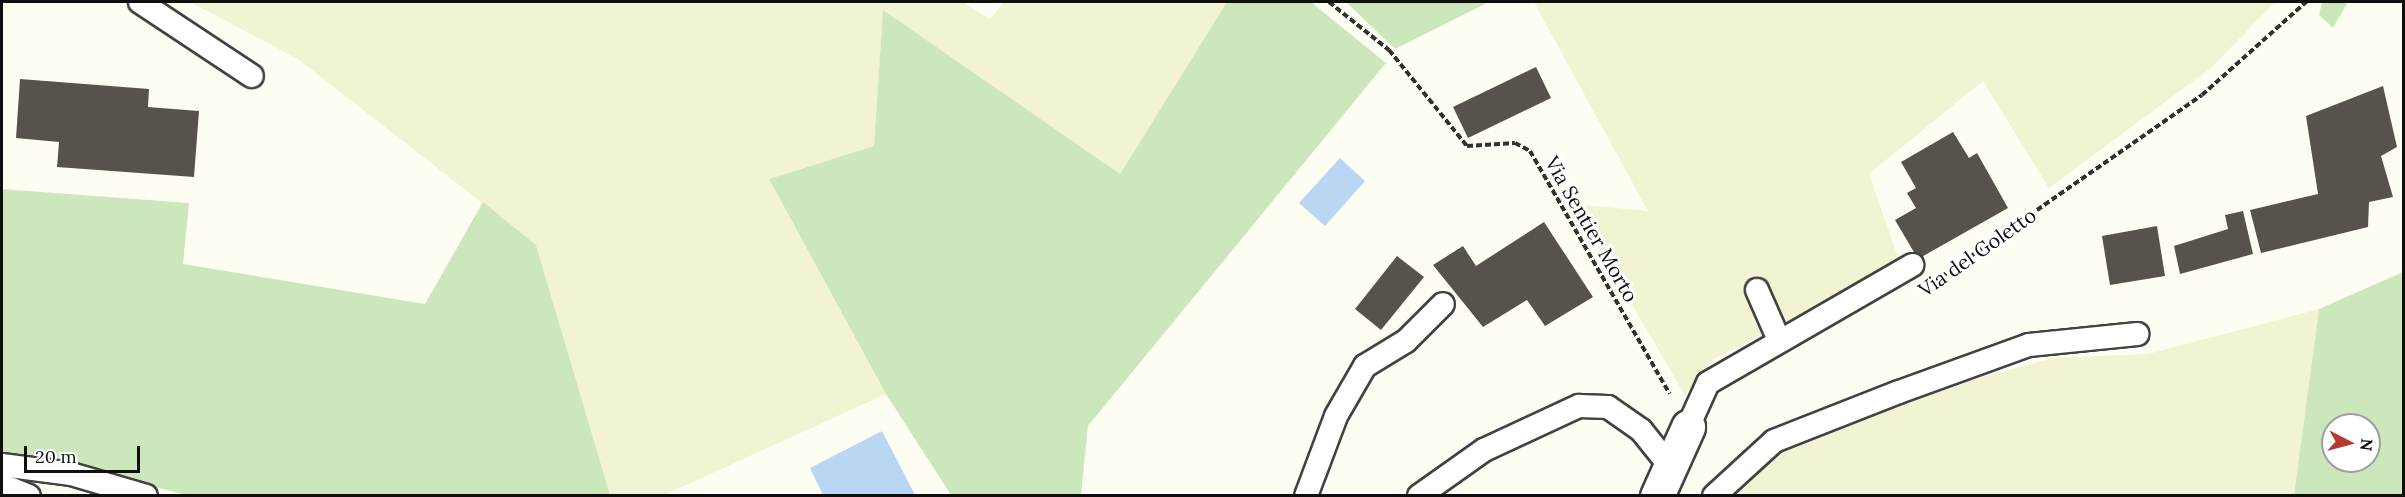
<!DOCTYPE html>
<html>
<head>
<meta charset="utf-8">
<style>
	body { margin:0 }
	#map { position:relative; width:2405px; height:497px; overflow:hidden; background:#fefdf2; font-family:Lora,serif }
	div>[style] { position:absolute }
	.farmland>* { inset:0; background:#f2f3d3 }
	.green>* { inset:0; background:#cde7bd }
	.water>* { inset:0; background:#b9d6f3 }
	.building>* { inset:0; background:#57524c }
	.path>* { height:4px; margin-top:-2px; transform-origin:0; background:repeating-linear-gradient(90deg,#313131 0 6px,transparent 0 9px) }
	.roads { filter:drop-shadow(2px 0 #424242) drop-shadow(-2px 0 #424242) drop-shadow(0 2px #424242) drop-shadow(0 -2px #424242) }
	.lane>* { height:22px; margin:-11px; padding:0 11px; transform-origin:11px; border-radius:11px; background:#fff }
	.street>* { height:33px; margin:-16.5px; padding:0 16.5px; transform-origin:16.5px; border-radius:16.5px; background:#fff }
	span { translate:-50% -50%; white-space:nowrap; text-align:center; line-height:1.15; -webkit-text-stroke:6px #fff; paint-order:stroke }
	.street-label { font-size:20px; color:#0f0f0f }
	.frame { position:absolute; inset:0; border:3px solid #0f0f0f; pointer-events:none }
	.north { position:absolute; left:2321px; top:413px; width:60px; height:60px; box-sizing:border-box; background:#fff; border:2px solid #9f9f9f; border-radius:50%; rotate:96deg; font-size:16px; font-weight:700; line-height:24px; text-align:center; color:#0f0f0f }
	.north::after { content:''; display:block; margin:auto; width:21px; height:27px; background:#b8392e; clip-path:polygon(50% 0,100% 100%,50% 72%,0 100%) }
	.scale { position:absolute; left:24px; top:446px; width:116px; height:27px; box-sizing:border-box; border:3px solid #0f0f0f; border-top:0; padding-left:8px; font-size:18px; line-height:21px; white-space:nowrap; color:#0f0f0f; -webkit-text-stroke:4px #fff; paint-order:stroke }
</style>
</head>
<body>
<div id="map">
	<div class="farmland">
		<i style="clip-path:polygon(190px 2px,963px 2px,990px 19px,1004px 2px,1227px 2px,1120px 174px,883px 11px,874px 146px,769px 179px,886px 394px,662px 496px,610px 495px,536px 245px,298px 59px)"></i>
		<i style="clip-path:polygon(1534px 2px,2275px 2px,2211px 68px,2049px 188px,1983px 81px,1869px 174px,1900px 263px,1714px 359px,1685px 395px,1573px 204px,1648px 211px)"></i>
		<i style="clip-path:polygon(2319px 309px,2294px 495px,1735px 496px,1765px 462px,1799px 440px,1909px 397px,2053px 358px,2148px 354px)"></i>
	</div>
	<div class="green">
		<i style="clip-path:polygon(1227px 2px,1311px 2px,1386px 63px,1088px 426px,1081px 495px,951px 495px,886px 394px,769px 179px,874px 146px,883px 10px,1120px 174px)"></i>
		<i style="clip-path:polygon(1346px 2px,1489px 2px,1395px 49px)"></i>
		<i style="clip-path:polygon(2322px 2px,2348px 2px,2333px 28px,2319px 15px)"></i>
		<i style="clip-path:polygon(2px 189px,189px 203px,183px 264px,425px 304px,483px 202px,536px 245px,610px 495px,186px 495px,83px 468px,2px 457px)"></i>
		<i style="clip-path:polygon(evenodd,2403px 272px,2403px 495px,2294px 495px,2319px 309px,2403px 272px,2333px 425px,2369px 425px,2369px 461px,2333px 461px,2333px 425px)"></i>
	</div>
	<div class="water">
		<i style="clip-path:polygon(1340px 158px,1365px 181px,1325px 226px,1299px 203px)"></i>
		<i style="clip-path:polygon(882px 431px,915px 495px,823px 495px,810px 468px)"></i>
	</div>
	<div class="building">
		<i style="clip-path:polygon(1536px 67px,1551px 98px,1468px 138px,1453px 107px)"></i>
		<i style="clip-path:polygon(20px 79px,149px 89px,148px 107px,199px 111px,194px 177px,57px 167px,59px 142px,16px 138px)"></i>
		<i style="clip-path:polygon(2383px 86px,2397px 147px,2381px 156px,2393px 197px,2369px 202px,2368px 227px,2261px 253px,2250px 210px,2318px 194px,2306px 116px)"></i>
		<i style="clip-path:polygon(1953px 132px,1969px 158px,1977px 153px,2008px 208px,1918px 259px,1895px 220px,1916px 208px,1907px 193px,1916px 188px,1901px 162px)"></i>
		<i style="clip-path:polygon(2243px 211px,2253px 254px,2180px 274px,2174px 246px,2228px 229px,2225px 215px)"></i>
		<i style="clip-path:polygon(1544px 222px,1593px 297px,1545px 326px,1527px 300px,1483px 327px,1433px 265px,1463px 246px,1476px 266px)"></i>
		<i style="clip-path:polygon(2157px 226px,2165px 276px,2110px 285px,2102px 236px)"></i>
		<i style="clip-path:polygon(1397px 256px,1424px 277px,1381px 330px,1355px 309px)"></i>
	</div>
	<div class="path">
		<i style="left:1329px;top:2px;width:77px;rotate:38.7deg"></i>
		<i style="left:1389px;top:50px;width:124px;rotate:50.9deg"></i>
		<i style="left:1467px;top:146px;width:48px;rotate:-3.6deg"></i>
		<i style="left:1515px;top:143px;width:17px;rotate:28deg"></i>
		<i style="left:1530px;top:151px;width:280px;rotate:60.1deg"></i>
		<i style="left:1941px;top:277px;width:318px;rotate:-34.9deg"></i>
		<i style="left:2202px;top:95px;width:140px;rotate:-41.8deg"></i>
	</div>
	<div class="roads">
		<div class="lane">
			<i style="left:140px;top:2px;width:134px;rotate:33.5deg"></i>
			<i style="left:1757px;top:290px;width:55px;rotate:66.3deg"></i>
			<i style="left:1688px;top:427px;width:48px;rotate:-65.6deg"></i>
			<i style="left:1708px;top:383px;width:236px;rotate:-30deg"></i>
			<i style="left:2px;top:465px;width:70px;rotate:7.4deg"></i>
			<i style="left:71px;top:474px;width:78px;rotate:16.3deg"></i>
			<i style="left:2px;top:485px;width:29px;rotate:22deg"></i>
			<i style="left:1306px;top:496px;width:85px;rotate:-69.4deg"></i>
			<i style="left:1336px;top:416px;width:58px;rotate:-59.9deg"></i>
			<i style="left:1365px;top:366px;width:48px;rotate:-31.4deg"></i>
			<i style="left:1406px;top:341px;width:52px;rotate:-45deg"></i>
			<i style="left:1419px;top:496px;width:80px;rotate:-35.3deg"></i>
			<i style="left:1484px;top:450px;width:105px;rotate:-24.9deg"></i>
			<i style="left:1579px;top:406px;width:29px;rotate:2deg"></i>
			<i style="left:1608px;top:407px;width:40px;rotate:34.9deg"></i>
			<i style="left:1641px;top:430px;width:45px;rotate:51.3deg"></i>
			<i style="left:1714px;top:496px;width:81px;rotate:-42.5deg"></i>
			<i style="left:1774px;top:441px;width:134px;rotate:-21.4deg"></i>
			<i style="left:1899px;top:392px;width:138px;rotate:-19.9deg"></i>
			<i style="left:2029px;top:345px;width:109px;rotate:-5.8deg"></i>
		</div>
		<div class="street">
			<i style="left:1657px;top:496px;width:76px;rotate:-65.8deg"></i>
		</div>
	</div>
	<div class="street-label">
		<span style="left:1592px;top:229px;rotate:60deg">Via Sentier Morto</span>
		<span style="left:1977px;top:252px;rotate:-35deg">Via del Goletto</span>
	</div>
	<div class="frame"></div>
	<div class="north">N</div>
	<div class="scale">20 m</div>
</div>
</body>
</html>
